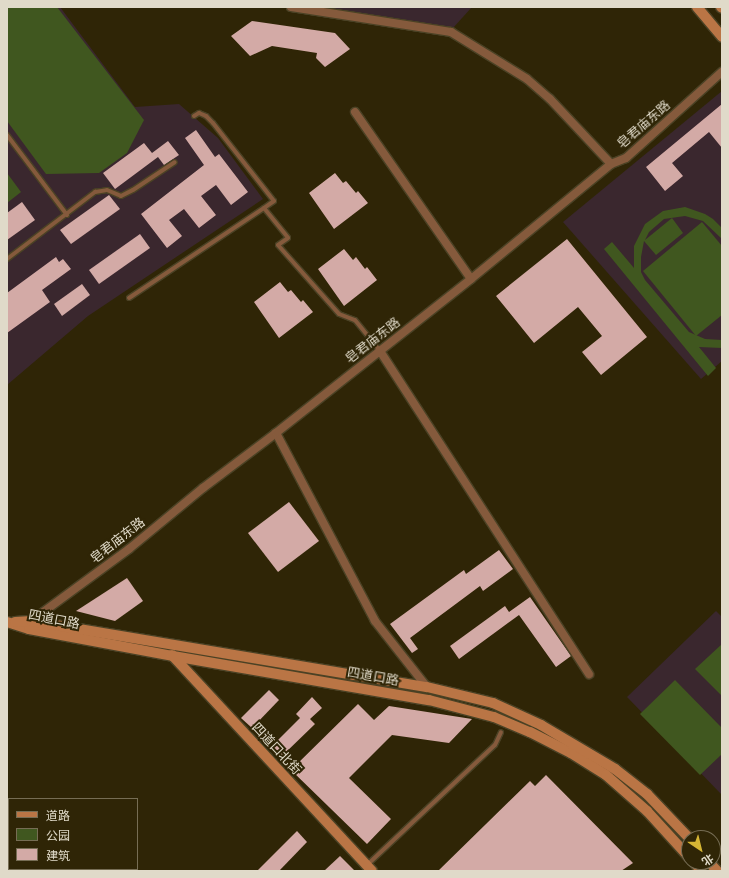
<!DOCTYPE html>
<html>
<head>
<meta charset="utf-8">
<style>
	body { margin:0 }
	#map { position:relative; width:729px; height:878px; overflow:hidden; background:#2f2506; font-family:Roboto,"Noto Sans SC",sans-serif }
	div>[style] { position:absolute }
	.education>* { inset:0; background:#3a272e }
	.green>* { inset:0; background:#40571f }
	.building>* { inset:0; background:#d3aaa6 }
	.roads { filter:drop-shadow(1px 0 #4b4225) drop-shadow(-1px 0 #4b4225) drop-shadow(0 1px #4b4225) drop-shadow(0 -1px #4b4225) }
	.lane>* { height:4px; margin:-2px; padding:0 2px; transform-origin:2px; border-radius:2px; background:#855a3c }
	.street>* { height:8px; margin:-4px; padding:0 4px; transform-origin:4px; border-radius:4px; background:#855a3c }
	.secondary>* { height:10px; margin:-5px; padding:0 5px; transform-origin:5px; border-radius:5px; background:#ba7545 }
	span { translate:-50% -50%; white-space:nowrap; text-align:center; line-height:1.15; -webkit-text-stroke:4px #2f2506; paint-order:stroke }
	.street-label { font-size:13px; color:#e0dac9 }
	.frame { position:absolute; inset:0; border:8px solid #e0dac9; pointer-events:none }
	.legend { position:absolute; left:8px; top:798px; width:130px; height:72px; box-sizing:border-box; background:#2f2506; border:1px solid #766d54; margin:0; padding:5px 7px; list-style:none; font-size:12px; color:#e0dac9 }
	.legend li { display:flex; align-items:center; gap:8px; height:20px }
	.legend b { width:20px; border:1px solid #766d54 }
	.north { position:absolute; left:681px; top:830px; width:40px; height:40px; box-sizing:border-box; background:#2f2506; border:1px solid #766d54; border-radius:50%; rotate:145deg; font-size:11px; font-weight:700; line-height:16px; text-align:center; color:#e0dac9 }
	.north::after { content:''; display:block; margin:auto; width:14px; height:18px; background:#d5b534; clip-path:polygon(50% 0,100% 100%,50% 72%,0 100%) }
</style>
</head>
<body>
<div id="map">
	<div class="education">
		<i style="clip-path:polygon(7px 7px,60px 7px,135px 107px,179px 104px,218px 138px,263px 199px,88px 316px,7px 385px)"></i>
		<i style="clip-path:polygon(316px 7px,472px 7px,453px 28px)"></i>
		<i style="clip-path:polygon(722px 91px,722px 361px,701px 379px,563px 222px)"></i>
		<i style="clip-path:polygon(716px 611px,722px 617px,722px 795px,627px 697px)"></i>
	</div>
	<div class="green">
		<i style="clip-path:polygon(7px 7px,57px 7px,144px 120px,127px 153px,99px 173px,46px 174px,7px 121px)"></i>
		<i style="clip-path:polygon(7px 173px,21px 192px,7px 203px)"></i>
		<i style="clip-path:polygon(685px 207px,705px 214px,713px 219px,722px 228px,722px 239px,703px 221px,685px 216px,664px 219px,649px 232px,645px 240px,672px 218px,683px 233px,656px 255px,644px 241px,641px 257px,641px 272px,645px 280px,689px 332px,705px 339px,722px 340px,722px 348px,699px 347px,716px 368px,708px 376px,604px 249px,612px 242px,634px 268px,634px 246px,645px 224px,663px 211px)"></i>
		<i style="clip-path:polygon(702px 222px,722px 246px,722px 315px,696px 336px,643px 271px)"></i>
		<i style="clip-path:polygon(722px 644px,722px 696px,695px 669px)"></i>
		<i style="clip-path:polygon(675px 680px,722px 728px,722px 754px,700px 775px,640px 714px)"></i>
	</div>
	<div class="building">
		<i style="clip-path:polygon(252px 21px,335px 33px,350px 49px,325px 67px,316px 58px,317px 53px,272px 46px,250px 56px,231px 36px)"></i>
		<i style="clip-path:polygon(722px 104px,722px 148px,709px 132px,672px 163px,683px 176px,665px 191px,646px 167px)"></i>
		<i style="clip-path:polygon(196px 130px,215px 157px,219px 154px,248px 192px,231px 205px,216px 185px,201px 196px,216px 215px,199px 228px,184px 209px,169px 220px,182px 236px,167px 248px,141px 214px,204px 165px,185px 138px)"></i>
		<i style="clip-path:polygon(168px 141px,179px 155px,164px 165px,158px 157px,115px 189px,103px 173px,144px 143px,152px 153px)"></i>
		<i style="clip-path:polygon(335px 173px,343px 183px,346px 181px,356px 193px,358px 191px,368px 203px,334px 229px,309px 193px)"></i>
		<i style="clip-path:polygon(109px 195px,120px 209px,71px 244px,60px 230px)"></i>
		<i style="clip-path:polygon(22px 202px,35px 220px,7px 240px,7px 213px)"></i>
		<i style="clip-path:polygon(140px 234px,150px 248px,99px 284px,89px 270px)"></i>
		<i style="clip-path:polygon(567px 239px,647px 337px,601px 375px,582px 352px,602px 336px,578px 307px,534px 343px,496px 296px)"></i>
		<i style="clip-path:polygon(344px 249px,353px 260px,356px 257px,365px 269px,367px 267px,377px 280px,344px 306px,318px 269px)"></i>
		<i style="clip-path:polygon(56px 257px,59px 262px,63px 259px,71px 269px,42px 290px,50px 302px,7px 333px,7px 293px)"></i>
		<i style="clip-path:polygon(280px 282px,288px 292px,291px 290px,301px 302px,303px 300px,313px 312px,279px 338px,254px 302px)"></i>
		<i style="clip-path:polygon(82px 284px,90px 295px,62px 316px,54px 304px)"></i>
		<i style="clip-path:polygon(289px 502px,319px 541px,278px 572px,248px 533px)"></i>
		<i style="clip-path:polygon(499px 550px,513px 569px,483px 591px,480px 586px,410px 638px,418px 649px,412px 653px,390px 624px,464px 570px,466px 574px)"></i>
		<i style="clip-path:polygon(127px 578px,143px 601px,115px 621px,76px 611px)"></i>
		<i style="clip-path:polygon(530px 597px,571px 656px,556px 667px,519px 615px,459px 659px,450px 646px,505px 606px,509px 612px)"></i>
		<i style="clip-path:polygon(269px 690px,279px 700px,252px 728px,241px 718px)"></i>
		<i style="clip-path:polygon(312px 697px,322px 708px,310px 719px,315px 724px,282px 756px,272px 746px,300px 718px,296px 714px)"></i>
		<i style="clip-path:polygon(358px 704px,374px 720px,389px 706px,472px 719px,449px 743px,392px 735px,349px 778px,391px 819px,367px 844px,291px 770px)"></i>
		<i style="clip-path:polygon(546px 775px,633px 863px,621px 871px,438px 871px,530px 781px,535px 786px)"></i>
		<i style="clip-path:polygon(297px 831px,307px 842px,279px 871px,257px 871px)"></i>
		<i style="clip-path:polygon(340px 856px,355px 871px,324px 871px)"></i>
	</div>
	<div class="roads">
		<div class="lane">
			<i style="left:194px;top:116px;width:6px;rotate:-31deg"></i>
			<i style="left:199px;top:113px;width:8px;rotate:23deg"></i>
			<i style="left:206px;top:116px;width:10px;rotate:45deg"></i>
			<i style="left:213px;top:123px;width:99px;rotate:52deg"></i>
			<i style="left:274px;top:201px;width:12px;rotate:145deg"></i>
			<i style="left:7px;top:135px;width:100px;rotate:53.1deg"></i>
			<i style="left:7px;top:259px;width:111px;rotate:-37.3deg"></i>
			<i style="left:95px;top:192px;width:12px;rotate:-9deg"></i>
			<i style="left:107px;top:190px;width:15px;rotate:23deg"></i>
			<i style="left:121px;top:196px;width:13px;rotate:-27deg"></i>
			<i style="left:133px;top:190px;width:50px;rotate:-33.7deg"></i>
			<i style="left:129px;top:298px;width:162px;rotate:-33.7deg"></i>
			<i style="left:264px;top:208px;width:38px;rotate:51deg"></i>
			<i style="left:288px;top:238px;width:12px;rotate:145deg"></i>
			<i style="left:278px;top:245px;width:92px;rotate:48.5deg"></i>
			<i style="left:339px;top:314px;width:17px;rotate:21deg"></i>
			<i style="left:355px;top:320px;width:40px;rotate:51deg"></i>
			<i style="left:367px;top:865px;width:175px;rotate:-43.2deg"></i>
			<i style="left:495px;top:745px;width:14px;rotate:-65deg"></i>
		</div>
		<div class="street">
			<i style="left:291px;top:7px;width:162px;rotate:8.9deg"></i>
			<i style="left:451px;top:32px;width:89px;rotate:31.7deg"></i>
			<i style="left:527px;top:79px;width:30px;rotate:41deg"></i>
			<i style="left:550px;top:99px;width:89px;rotate:46.8deg"></i>
			<i style="left:355px;top:112px;width:203px;rotate:55.2deg"></i>
			<i style="left:380px;top:351px;width:385px;rotate:57.1deg"></i>
			<i style="left:276px;top:433px;width:212px;rotate:62.2deg"></i>
			<i style="left:375px;top:621px;width:84px;rotate:51.8deg"></i>
			<i style="left:31px;top:621px;width:122px;rotate:-36.3deg"></i>
			<i style="left:129px;top:549px;width:96px;rotate:-39.5deg"></i>
			<i style="left:203px;top:488px;width:91px;rotate:-37deg"></i>
			<i style="left:276px;top:433px;width:248px;rotate:-38.3deg"></i>
			<i style="left:471px;top:279px;width:181px;rotate:-39.4deg"></i>
			<i style="left:611px;top:164px;width:16px;rotate:-22deg"></i>
			<i style="left:626px;top:158px;width:129px;rotate:-41.9deg"></i>
		</div>
		<div class="secondary">
			<i style="left:697px;top:7px;width:39px;rotate:50deg"></i>
			<i style="left:721px;top:7px;width:1px;rotate:45deg"></i>
			<i style="left:7px;top:622px;width:23px;rotate:18deg"></i>
			<i style="left:29px;top:629px;width:147px;rotate:10.6deg"></i>
			<i style="left:173px;top:656px;width:260px;rotate:9.8deg"></i>
			<i style="left:429px;top:700px;width:67px;rotate:14.7deg"></i>
			<i style="left:494px;top:717px;width:39px;rotate:23deg"></i>
			<i style="left:530px;top:732px;width:46px;rotate:27.1deg"></i>
			<i style="left:571px;top:753px;width:41px;rotate:32.2deg"></i>
			<i style="left:606px;top:775px;width:55px;rotate:41.3deg"></i>
			<i style="left:647px;top:811px;width:62px;rotate:47.6deg"></i>
			<i style="left:15px;top:622px;width:16px;rotate:-4deg"></i>
			<i style="left:31px;top:621px;width:401px;rotate:9.5deg"></i>
			<i style="left:427px;top:687px;width:68px;rotate:13.6deg"></i>
			<i style="left:493px;top:703px;width:53px;rotate:24.6deg"></i>
			<i style="left:541px;top:725px;width:86px;rotate:30.7deg"></i>
			<i style="left:615px;top:769px;width:41px;rotate:38deg"></i>
			<i style="left:647px;top:794px;width:61px;rotate:46.3deg"></i>
			<i style="left:172px;top:655px;width:294px;rotate:47.2deg"></i>
			<i style="left:694px;top:862px;width:11px;rotate:52deg"></i>
			<i style="left:709px;top:862px;width:12px;rotate:48deg"></i>
		</div>
	</div>
	<div class="street-label">
		<span style="left:644px;top:125px;rotate:-41deg">皂君庙东路</span>
		<span style="left:373px;top:341px;rotate:-38deg">皂君庙东路</span>
		<span style="left:118px;top:541px;rotate:-38deg">皂君庙东路</span>
		<span style="left:54px;top:620px;rotate:11deg">四道口路</span>
		<span style="left:373px;top:677px;rotate:10deg">四道口路</span>
		<span style="left:276px;top:749px;rotate:47deg">四道口北街</span>
	</div>
	<div class="frame"></div>
	<ul class="legend">
	<li><b style="height:5px;background:#ba7545"></b>道路</li>
	<li><b style="height:11px;background:#40571f"></b>公园</li>
	<li><b style="height:11px;background:#d3aaa6"></b>建筑</li>
	</ul>
	<div class="north">北</div>
</div>
</body>
</html>
